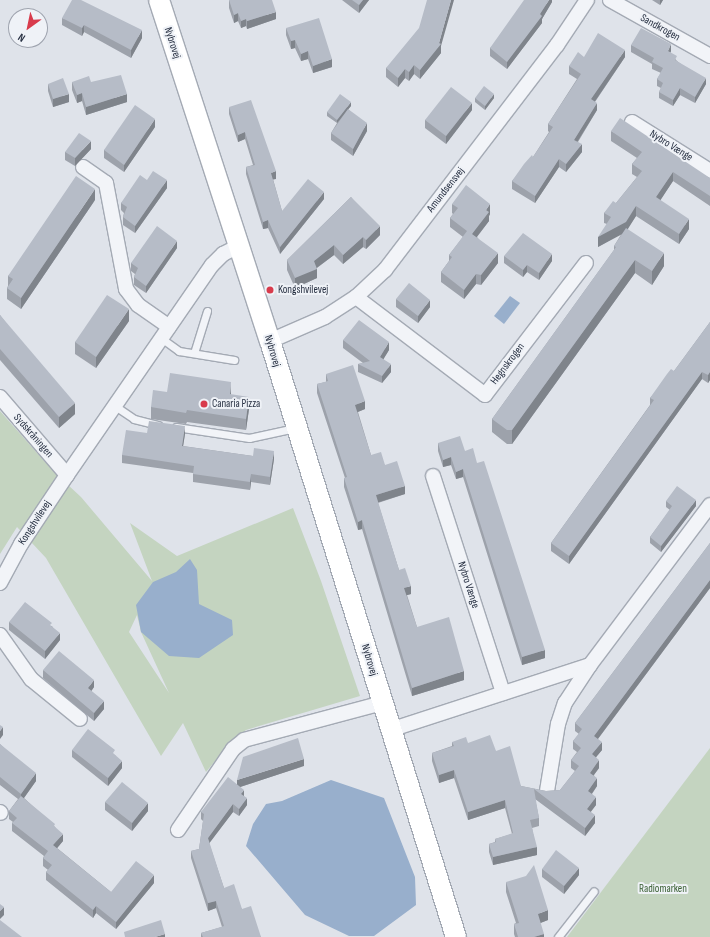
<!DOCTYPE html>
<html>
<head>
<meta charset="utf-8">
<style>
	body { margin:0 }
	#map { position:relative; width:710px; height:937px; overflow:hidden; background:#dfe3ea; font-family:"Sofia Sans Condensed",sans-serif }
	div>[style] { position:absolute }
	.green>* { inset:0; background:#c4d4c0 }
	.water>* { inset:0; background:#98afcc }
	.roads { filter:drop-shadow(1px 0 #a4aab4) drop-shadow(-1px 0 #a4aab4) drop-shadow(0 1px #a4aab4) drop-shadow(0 -1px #a4aab4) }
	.lane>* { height:7px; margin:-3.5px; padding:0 3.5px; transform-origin:3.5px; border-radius:3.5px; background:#f2f4f8 }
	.street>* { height:14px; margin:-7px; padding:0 7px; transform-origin:7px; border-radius:7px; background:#f2f4f8 }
	.secondary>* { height:20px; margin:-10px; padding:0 10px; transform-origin:10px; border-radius:10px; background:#fff }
	.wall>* { inset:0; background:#9da2ab }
	.shaded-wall>* { inset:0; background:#7f848b }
	.building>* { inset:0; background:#b6bcc7 }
	.dots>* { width:11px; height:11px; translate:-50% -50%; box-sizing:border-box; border:2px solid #eff2f7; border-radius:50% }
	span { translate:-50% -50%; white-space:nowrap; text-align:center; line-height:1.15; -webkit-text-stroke:4px #eff2f7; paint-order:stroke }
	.street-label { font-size:11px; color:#273042 }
	.poi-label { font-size:11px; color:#273042 }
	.left { translate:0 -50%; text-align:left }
	.park-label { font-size:11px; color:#395f33 }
	.north { position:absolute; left:8px; top:8px; width:40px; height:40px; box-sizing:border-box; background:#eff2f7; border:1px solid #9fa4af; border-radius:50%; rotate:213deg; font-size:11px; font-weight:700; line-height:16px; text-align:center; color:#273042 }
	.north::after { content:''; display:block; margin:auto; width:14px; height:18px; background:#d83b4c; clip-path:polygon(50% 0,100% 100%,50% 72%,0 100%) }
</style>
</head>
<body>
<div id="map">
	<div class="green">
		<i style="clip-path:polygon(evenodd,0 411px,53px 471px,81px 497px,152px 581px,130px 523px,177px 556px,293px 508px,321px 581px,360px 696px,246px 730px,229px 744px,206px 772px,183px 723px,161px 756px,46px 558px,17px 527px,0 554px,0 411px,137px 615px,141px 632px,169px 693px,129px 632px,137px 615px)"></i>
		<i style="clip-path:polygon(710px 748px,710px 937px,567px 937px)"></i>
	</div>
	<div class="water">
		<i style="clip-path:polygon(510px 296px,520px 303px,504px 324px,494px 316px)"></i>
		<i style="clip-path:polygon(190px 559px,197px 570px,199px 604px,232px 620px,233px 635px,199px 658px,169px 656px,141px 632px,136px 605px,153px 582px,176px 572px)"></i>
		<i style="clip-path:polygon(331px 780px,384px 798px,415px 877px,416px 905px,374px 936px,349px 936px,305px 915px,246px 846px,253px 824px,266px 804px,282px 801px)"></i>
	</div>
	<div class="roads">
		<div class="lane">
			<i style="left:161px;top:338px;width:22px;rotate:36deg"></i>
			<i style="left:179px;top:351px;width:56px;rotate:9.3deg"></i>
			<i style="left:194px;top:353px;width:44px;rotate:-72.8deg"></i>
			<i style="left:115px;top:406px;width:23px;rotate:34deg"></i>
			<i style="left:134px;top:419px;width:25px;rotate:14deg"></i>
			<i style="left:176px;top:427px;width:74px;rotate:8.6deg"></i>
			<i style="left:249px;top:438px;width:47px;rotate:-12.3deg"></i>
			<i style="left:558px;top:937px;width:58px;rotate:-52deg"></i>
		</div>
		<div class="street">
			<i style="left:610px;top:0;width:115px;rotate:29.2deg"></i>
			<i style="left:632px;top:122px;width:92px;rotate:32.1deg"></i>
			<i style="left:83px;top:167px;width:28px;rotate:35deg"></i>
			<i style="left:106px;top:183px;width:108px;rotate:79.3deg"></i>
			<i style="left:126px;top:289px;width:20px;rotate:53deg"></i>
			<i style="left:138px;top:305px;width:38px;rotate:35deg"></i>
			<i style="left:356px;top:297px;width:162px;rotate:37.2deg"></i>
			<i style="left:485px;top:395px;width:166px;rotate:-52.6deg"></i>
			<i style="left:270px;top:341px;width:60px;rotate:-23.6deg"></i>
			<i style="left:325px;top:317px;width:37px;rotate:-33deg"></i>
			<i style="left:356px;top:297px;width:40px;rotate:-43deg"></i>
			<i style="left:385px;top:270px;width:283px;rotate:-52.6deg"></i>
			<i style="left:557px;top:45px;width:54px;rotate:-56.3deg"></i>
			<i style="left:0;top:397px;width:103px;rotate:49.3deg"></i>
			<i style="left:433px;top:476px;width:228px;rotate:72.1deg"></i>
			<i style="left:0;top:583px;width:44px;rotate:-61.7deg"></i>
			<i style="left:21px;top:544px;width:83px;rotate:-56.3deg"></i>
			<i style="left:67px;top:475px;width:255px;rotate:-55.4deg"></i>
			<i style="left:212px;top:265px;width:16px;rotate:-45deg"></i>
			<i style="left:223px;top:254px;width:16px;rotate:-27deg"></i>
			<i style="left:0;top:635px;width:54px;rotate:54.8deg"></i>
			<i style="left:31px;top:679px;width:63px;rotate:39.2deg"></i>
			<i style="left:390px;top:730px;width:210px;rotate:-18deg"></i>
			<i style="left:547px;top:791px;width:68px;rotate:-80.7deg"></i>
			<i style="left:558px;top:724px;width:22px;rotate:-72deg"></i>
			<i style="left:565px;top:703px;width:45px;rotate:-56.7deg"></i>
			<i style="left:590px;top:665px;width:200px;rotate:-53.1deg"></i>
			<i style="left:0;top:812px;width:1px;rotate:45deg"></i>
			<i style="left:178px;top:830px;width:98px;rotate:-55.8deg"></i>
			<i style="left:233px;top:749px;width:14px;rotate:-39deg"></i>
			<i style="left:244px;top:740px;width:143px;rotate:-15deg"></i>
		</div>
		<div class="secondary">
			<i style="left:159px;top:0;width:359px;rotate:72deg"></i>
			<i style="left:270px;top:341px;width:624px;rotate:72.67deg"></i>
		</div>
	</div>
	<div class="wall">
		<i style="clip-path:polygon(229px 0,276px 19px,247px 29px,246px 26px,241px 28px,238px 21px,234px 23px,229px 8px)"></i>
		<i style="clip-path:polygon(342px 0,369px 0,359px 13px)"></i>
		<i style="clip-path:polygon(552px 0,552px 2px,542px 19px,542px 23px,507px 69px,490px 56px,490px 48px)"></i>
		<i style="clip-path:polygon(652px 0,663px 0,660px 5px)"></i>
		<i style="clip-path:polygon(62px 18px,142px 38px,131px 58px,84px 32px,82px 36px,62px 25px)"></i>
		<i style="clip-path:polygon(286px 28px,332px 67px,313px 73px,308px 59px,301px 61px,295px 48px,291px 49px,286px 35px)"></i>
		<i style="clip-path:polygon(631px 45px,671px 51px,670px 53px,677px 61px,706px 84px,695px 103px,680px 95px,673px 106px,659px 98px,659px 92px,661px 88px,657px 86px,657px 79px,661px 73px,652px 69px,652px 64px,631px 52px)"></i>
		<i style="clip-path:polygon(441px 46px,441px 53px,420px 79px,414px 74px,409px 81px,405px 78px,398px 87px,386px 77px,386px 68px)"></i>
		<i style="clip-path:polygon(584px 57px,625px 57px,595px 102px,597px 110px,578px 142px,582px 152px,566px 172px,559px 167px,535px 203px,512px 189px,512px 181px,533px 157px,549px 132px,548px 131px,548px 124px,577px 79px,569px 74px,569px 66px)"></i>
		<i style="clip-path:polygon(72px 82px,127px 102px,86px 115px,82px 101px,77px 103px,72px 90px)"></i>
		<i style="clip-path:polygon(48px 84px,69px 102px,53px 107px,48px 91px)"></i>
		<i style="clip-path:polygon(475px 98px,494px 98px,485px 110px,475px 102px)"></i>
		<i style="clip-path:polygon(351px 106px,348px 109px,367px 131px,353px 156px,331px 140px,331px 133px,337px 123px,327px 116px,327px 112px)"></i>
		<i style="clip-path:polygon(229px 107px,276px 179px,273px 179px,282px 211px,324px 199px,280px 254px,268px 228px,263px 229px,246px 174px,246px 167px,253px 165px,245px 139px,238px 142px,229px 114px)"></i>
		<i style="clip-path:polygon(472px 110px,446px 144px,425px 128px,425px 120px)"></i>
		<i style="clip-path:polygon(155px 127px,124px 172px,104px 158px,104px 150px)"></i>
		<i style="clip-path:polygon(611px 131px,710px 178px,710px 206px,673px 181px,660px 200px,689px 229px,679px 244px,636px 216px,627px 229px,664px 266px,652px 285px,635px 273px,512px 444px,507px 444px,492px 432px,492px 419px,614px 250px,614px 246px,622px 233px,598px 247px,607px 224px,604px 223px,604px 213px,616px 203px,637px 177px,632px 174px,632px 164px,637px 158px,611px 141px)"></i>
		<i style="clip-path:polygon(91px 149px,75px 166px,65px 160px,65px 152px)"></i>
		<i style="clip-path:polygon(147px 180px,167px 188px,135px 233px,123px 225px,123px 217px,124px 213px,121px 210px,121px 203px)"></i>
		<i style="clip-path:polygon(351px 197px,380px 235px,366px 249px,363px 247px,343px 264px,334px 255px,317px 268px,317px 278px,295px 288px,287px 270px,287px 260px)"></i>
		<i style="clip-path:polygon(95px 200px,21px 309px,7px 299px,7px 288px,8px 286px,8px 276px)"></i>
		<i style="clip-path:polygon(452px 204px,490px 214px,489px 216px,489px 221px,477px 237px,498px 263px,481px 285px,476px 284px,464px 299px,441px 282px,441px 272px,449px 261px,449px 255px,463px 237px,450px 227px,450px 218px,453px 214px,452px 213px)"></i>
		<i style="clip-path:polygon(177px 248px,146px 293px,134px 285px,134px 277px,135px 274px,131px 271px,131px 263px)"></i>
		<i style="clip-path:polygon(504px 256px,552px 261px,539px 280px,527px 272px,523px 277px,504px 263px)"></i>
		<i style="clip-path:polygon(396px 299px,430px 307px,418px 323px,396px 307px)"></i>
		<i style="clip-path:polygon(0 315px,75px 414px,59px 428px,0 360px)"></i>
		<i style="clip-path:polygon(129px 321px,96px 368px,75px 354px,75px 342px)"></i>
		<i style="clip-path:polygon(710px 322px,710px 380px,708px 383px,702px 379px,569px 564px,551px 551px,551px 543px,650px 405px,650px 398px,674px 371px)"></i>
		<i style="clip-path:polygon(343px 340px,389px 350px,383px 359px,391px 372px,382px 383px,358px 372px,358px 364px,363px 363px,343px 348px)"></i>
		<i style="clip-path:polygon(326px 374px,365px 409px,358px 412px,371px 455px,385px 465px,405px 494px,378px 503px,399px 570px,411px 594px,407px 595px,417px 627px,464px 680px,412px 696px,362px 529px,358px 530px,344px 487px,344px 478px,345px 478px,317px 393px,317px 384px,326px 382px)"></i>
		<i style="clip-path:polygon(167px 392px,231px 395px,249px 409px,246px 430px,187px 422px,186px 424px,151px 419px,151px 407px)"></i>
		<i style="clip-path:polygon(147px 433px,185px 434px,183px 446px,274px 459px,270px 485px,251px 482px,250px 490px,193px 482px,193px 473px,122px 463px,122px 455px)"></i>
		<i style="clip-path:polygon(438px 443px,465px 451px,545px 658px,522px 665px,463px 477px,456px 479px,451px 465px,443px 467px,438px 451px)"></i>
		<i style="clip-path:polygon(666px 501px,696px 506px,661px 552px,650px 543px,650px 537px,670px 510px,666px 507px)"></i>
		<i style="clip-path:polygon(710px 543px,710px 588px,598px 739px,602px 750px,596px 757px,599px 768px,594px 775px,597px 786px,592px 794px,596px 805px,590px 812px,595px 823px,585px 836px,535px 799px,539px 818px,539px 826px,532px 828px,537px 855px,493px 865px,489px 852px,489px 844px,495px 842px,495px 839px,512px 834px,505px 808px,468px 820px,454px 778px,439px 783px,432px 761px,432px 753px,452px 746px,452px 742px,468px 743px,496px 751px,521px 786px,546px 791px,560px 790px,575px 771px,571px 768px,571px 760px,577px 752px,573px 749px,573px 741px,579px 734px,575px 731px,575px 723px)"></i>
		<i style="clip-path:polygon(9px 622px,52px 626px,60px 640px,45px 659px,9px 630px)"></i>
		<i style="clip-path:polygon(43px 670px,94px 687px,91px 691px,104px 709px,94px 721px,43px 678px)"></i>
		<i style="clip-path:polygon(0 744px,36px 781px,24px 798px,55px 827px,63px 841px,57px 848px,111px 892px,154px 883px,116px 929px,96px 913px,93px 918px,46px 880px,46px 872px,48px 870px,43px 866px,43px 858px,44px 856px,12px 831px,12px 823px,13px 822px,9px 819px,9px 811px,18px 799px,0 785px)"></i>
		<i style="clip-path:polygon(72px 750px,115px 755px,122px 768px,108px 786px,72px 757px)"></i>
		<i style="clip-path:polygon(304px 766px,240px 787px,244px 796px,247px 805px,239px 816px,233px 812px,209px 843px,224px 888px,242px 909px,261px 937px,201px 937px,201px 933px,222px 927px,216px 908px,208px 911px,191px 858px,191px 851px,199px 849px,203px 821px,201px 819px,201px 812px,237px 784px)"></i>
		<i style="clip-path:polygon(105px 802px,148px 811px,132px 831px,105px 810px)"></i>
		<i style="clip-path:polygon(542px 869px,579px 875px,564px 894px,542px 877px)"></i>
		<i style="clip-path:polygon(506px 882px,548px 920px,540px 923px,544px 937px,515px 937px,514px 934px,514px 924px,516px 923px,506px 892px)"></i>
	</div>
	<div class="shaded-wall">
		<i style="clip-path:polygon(363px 0,369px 0,359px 13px,359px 5px)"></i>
		<i style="clip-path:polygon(451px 0,454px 0,441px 46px,441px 53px,420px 79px,420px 70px,439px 43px)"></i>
		<i style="clip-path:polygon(549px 0,552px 0,552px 2px,542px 19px,542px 23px,507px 69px,507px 62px,540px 14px)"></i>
		<i style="clip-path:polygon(660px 0,663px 0,660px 5px)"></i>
		<i style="clip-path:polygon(276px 12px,276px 19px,247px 29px,247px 21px)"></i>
		<i style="clip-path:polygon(238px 13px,238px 21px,234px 23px,234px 15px)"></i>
		<i style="clip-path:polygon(246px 19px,246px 26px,241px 28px,241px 21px)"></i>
		<i style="clip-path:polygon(84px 25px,84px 32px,82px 36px,82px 28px)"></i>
		<i style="clip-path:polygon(142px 30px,142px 38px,131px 58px,131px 50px)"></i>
		<i style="clip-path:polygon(295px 40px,295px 48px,291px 49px,291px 41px)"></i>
		<i style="clip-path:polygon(671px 44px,671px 51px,668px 58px,668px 51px)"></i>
		<i style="clip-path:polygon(625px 50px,625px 57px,591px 107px,591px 99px)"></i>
		<i style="clip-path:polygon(308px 51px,308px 59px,301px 61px,301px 54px)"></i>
		<i style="clip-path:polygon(332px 59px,332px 67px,313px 73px,313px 66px)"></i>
		<i style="clip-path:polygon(414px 65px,414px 74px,409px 81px,409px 72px)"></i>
		<i style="clip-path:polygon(405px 69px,405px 78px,398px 87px,398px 78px)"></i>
		<i style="clip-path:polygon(706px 78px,706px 84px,695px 103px,695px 97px)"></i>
		<i style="clip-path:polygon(680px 88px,680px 95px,673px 106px,673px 100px)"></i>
		<i style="clip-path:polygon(82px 93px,82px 101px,77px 103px,77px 95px)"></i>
		<i style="clip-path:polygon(69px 94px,69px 102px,53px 107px,53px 99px)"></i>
		<i style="clip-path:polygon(127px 94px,127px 102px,86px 115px,86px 107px)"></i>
		<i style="clip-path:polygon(494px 94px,494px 98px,485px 110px,485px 106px)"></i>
		<i style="clip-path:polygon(351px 102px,351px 106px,337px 123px,337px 120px)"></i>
		<i style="clip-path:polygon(472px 103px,472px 110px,446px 144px,446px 136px)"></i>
		<i style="clip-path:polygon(597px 103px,597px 110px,574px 147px,574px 140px)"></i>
		<i style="clip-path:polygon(155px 119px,155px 127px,124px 172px,124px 165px)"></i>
		<i style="clip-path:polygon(367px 123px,367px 131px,353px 156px,353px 149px)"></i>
		<i style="clip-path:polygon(245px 132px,245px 139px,238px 142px,238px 135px)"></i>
		<i style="clip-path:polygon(91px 141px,91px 149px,75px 166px,75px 158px)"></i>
		<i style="clip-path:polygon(582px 144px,582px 152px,566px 172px,566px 164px)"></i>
		<i style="clip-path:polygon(559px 159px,559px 167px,535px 203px,535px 196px)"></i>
		<i style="clip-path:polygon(276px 171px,276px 179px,271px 180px,271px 173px)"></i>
		<i style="clip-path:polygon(673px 172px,673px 181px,656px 207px,656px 197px)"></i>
		<i style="clip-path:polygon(167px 180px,167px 188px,135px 233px,135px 226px)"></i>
		<i style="clip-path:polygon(95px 189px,95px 200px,21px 309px,21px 298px)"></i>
		<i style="clip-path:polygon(324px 192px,324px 199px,280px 254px,280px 247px)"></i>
		<i style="clip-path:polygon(490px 204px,490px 214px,489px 216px,489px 221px,472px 243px,472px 234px,486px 210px)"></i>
		<i style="clip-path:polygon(636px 206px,636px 216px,626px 232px,598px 247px,598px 237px)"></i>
		<i style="clip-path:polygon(689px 219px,689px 229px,679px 244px,679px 234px)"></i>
		<i style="clip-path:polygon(268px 220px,268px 228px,263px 229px,263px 222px)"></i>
		<i style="clip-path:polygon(380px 226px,380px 235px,366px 249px,366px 240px)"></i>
		<i style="clip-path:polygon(363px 237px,363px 247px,343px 264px,343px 255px)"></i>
		<i style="clip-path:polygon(177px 241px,177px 248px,146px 293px,146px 286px)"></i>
		<i style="clip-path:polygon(334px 245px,334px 255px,315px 269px,317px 269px,317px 278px,295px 288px,295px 278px,314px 261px)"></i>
		<i style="clip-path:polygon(498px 253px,498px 263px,481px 285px,481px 275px)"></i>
		<i style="clip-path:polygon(664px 253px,664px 266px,652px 285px,652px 271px)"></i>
		<i style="clip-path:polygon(552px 254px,552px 261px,539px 280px,539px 273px)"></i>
		<i style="clip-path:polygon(635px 260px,635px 273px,512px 444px,512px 430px)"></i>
		<i style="clip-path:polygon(527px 265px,527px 272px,523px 277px,523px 270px)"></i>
		<i style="clip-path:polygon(476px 274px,476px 284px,464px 299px,464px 290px)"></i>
		<i style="clip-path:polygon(430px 300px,430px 307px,418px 323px,418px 316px)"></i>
		<i style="clip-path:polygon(129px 309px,129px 321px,96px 368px,96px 357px)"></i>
		<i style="clip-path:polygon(389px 342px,389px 350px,380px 365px,380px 357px)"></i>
		<i style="clip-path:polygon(391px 364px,391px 372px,382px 383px,382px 376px)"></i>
		<i style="clip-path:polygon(702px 372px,702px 379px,569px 564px,569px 556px)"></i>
		<i style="clip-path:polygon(710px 372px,710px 380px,708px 383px,708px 375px)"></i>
		<i style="clip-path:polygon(231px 382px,231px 394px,230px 406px,230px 394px)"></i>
		<i style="clip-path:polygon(249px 397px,249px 409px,246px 430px,246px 419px)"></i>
		<i style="clip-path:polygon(365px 401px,365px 409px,355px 413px,355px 405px)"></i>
		<i style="clip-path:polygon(75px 403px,75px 414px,59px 428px,59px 417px)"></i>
		<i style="clip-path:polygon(185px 426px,185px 434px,182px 453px,182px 446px)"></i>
		<i style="clip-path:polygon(274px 451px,274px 459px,270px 485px,270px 477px)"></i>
		<i style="clip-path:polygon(451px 457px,451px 465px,443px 467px,443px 460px)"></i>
		<i style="clip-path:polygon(463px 469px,463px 477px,456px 479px,456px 472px)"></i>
		<i style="clip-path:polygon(251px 474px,251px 482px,250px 490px,250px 482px)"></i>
		<i style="clip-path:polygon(405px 486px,405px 494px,376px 503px,376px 495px)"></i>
		<i style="clip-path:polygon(696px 500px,696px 506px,661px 552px,661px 546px)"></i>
		<i style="clip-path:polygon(362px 520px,362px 529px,358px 530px,358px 522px)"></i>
		<i style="clip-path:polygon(710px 580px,710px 588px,594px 744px,594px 736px)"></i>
		<i style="clip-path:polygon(411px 586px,411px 594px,404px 596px,404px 588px)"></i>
		<i style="clip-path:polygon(60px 633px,60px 640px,45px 659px,45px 651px)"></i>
		<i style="clip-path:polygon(545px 650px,545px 658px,522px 665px,522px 657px)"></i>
		<i style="clip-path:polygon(464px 671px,464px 680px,412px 696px,412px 688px)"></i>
		<i style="clip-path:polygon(94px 680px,94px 687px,88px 696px,88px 688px)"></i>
		<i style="clip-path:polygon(104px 701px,104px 709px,94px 721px,94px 713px)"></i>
		<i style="clip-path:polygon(3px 727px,3px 735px,0 739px,0 731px)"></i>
		<i style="clip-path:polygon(602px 742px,602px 750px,592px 762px,592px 754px)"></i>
		<i style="clip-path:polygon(304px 759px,304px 766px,237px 788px,237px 780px)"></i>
		<i style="clip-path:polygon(599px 760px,599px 768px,590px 780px,590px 773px)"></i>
		<i style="clip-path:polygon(122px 761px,122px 768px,108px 786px,108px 778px)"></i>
		<i style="clip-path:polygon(454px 770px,454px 778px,439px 783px,439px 775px)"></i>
		<i style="clip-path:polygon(36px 773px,36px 781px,21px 802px,21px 794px)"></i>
		<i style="clip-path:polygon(597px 778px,597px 786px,588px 799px,588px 791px)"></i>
		<i style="clip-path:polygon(244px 790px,244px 797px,241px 794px)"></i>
		<i style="clip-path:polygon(596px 797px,596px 805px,587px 817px,587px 809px)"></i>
		<i style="clip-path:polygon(247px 798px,247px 805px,239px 816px,239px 809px)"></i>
		<i style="clip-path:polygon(505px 800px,505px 808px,468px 820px,468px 812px)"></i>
		<i style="clip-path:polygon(148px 803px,148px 811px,132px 831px,132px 823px)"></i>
		<i style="clip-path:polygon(233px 804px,233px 812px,208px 845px,208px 838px)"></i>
		<i style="clip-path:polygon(595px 815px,595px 823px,585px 836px,585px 828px)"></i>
		<i style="clip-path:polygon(63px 834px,63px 841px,53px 853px,53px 845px)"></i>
		<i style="clip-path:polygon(537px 847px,537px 855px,493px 865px,493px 857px)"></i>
		<i style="clip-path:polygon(579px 868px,579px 875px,564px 894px,564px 886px)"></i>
		<i style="clip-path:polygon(154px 875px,154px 883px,116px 929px,116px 922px)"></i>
		<i style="clip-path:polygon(216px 901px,216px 908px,208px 911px,208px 903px)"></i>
		<i style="clip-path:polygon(96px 906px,96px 913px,93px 918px,93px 910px)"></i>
		<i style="clip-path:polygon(4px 907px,4px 915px,0 919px,0 911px)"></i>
		<i style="clip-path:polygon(548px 910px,548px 920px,538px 924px,538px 914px)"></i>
		<i style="clip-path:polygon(165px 934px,165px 937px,155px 937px)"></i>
		<i style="clip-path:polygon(544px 934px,544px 937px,534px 937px)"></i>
	</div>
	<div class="building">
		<i style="clip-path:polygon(72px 0,81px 0,142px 30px,131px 50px,84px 25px,82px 28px,62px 18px)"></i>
		<i style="clip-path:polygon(229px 0,272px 0,276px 12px,247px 21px,246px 19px,241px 21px,238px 13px,234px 15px)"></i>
		<i style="clip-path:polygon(352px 0,363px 0,359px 5px)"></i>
		<i style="clip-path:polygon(427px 0,451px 0,439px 43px,441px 44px,420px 70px,414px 65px,409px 72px,405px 69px,398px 78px,386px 68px,419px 28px)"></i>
		<i style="clip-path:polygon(524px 0,549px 0,540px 14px,542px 16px,507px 62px,490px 48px)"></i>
		<i style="clip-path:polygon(319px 18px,332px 59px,313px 66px,308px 51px,301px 54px,295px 40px,291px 41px,286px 28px)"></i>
		<i style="clip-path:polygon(641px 28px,671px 44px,668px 51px,677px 56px,675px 60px,706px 78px,695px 97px,680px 88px,673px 100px,659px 92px,663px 83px,657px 79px,663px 68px,652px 62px,654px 58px,631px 45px)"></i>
		<i style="clip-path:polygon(598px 33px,625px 50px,591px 99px,597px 103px,574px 140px,582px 144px,566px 164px,559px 159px,535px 196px,512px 181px,524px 164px,532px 155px,533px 157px,553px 127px,548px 124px,581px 74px,569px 66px,578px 52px,584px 57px)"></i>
		<i style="clip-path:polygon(121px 75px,127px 94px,86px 107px,82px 93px,77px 95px,72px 82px,89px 76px,91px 82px)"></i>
		<i style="clip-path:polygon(63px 78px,69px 94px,53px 99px,48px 84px)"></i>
		<i style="clip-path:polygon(484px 86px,494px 94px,485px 106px,475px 98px)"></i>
		<i style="clip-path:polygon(451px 87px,472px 103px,446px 136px,425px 120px)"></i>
		<i style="clip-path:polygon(340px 94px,351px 102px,337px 120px,327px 112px)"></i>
		<i style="clip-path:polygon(251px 100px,276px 171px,271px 173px,282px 211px,308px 179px,324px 192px,280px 247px,268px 220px,263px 222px,246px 167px,255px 165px,245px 132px,238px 135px,229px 107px)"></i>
		<i style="clip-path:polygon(135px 105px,155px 119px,124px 165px,104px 150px)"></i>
		<i style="clip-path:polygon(348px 109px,367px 123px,353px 149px,331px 133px)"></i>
		<i style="clip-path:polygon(620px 118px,710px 178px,710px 196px,673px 172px,656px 197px,689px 219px,679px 234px,636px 206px,626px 222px,598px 237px,611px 217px,604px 213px,613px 201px,616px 203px,642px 171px,632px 164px,642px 152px,611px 131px)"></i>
		<i style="clip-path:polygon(79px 133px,91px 141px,75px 158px,65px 152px)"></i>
		<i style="clip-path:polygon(153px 171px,167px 180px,135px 226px,123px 217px,127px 207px,121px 203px,140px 175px,147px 180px)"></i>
		<i style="clip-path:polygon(76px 176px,95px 189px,21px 298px,7px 288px,13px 279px,8px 276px)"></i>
		<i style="clip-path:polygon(466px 185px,490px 204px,486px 210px,489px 212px,472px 234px,498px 253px,481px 275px,476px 274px,464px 290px,441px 272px,452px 257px,449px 255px,467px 231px,450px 218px,458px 208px,452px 204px)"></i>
		<i style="clip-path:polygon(351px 197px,380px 226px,366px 240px,363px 237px,343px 255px,334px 245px,314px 261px,317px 269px,295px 278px,287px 260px)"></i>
		<i style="clip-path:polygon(157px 226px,177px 241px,146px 286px,134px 277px,138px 268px,131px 263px)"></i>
		<i style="clip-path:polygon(626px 228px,664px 253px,652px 271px,635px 260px,512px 430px,507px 430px,492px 419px,616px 247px,614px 246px)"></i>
		<i style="clip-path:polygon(523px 233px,552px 254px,539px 273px,527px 265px,523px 270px,504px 256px)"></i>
		<i style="clip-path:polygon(409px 283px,430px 300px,418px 316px,396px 299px)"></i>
		<i style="clip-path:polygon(107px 295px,129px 309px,96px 357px,75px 342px)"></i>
		<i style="clip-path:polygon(0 315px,75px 403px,59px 417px,0 349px)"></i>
		<i style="clip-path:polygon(359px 320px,389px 342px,380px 357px,391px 364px,382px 376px,358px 364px,370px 361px,343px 340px)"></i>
		<i style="clip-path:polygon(710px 322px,710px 372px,708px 375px,702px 372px,569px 556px,551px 543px,654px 400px,650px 398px,667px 374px,671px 369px,674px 371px)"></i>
		<i style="clip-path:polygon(353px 365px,365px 401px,355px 405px,371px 455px,381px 452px,385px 465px,397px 461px,405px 486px,376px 495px,399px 570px,405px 568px,411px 586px,404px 588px,417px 627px,449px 617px,464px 671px,412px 688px,362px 520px,358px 522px,344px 478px,347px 477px,317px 384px,328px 381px,326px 374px)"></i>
		<i style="clip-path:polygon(170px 373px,231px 382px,230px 394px,249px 397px,246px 419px,187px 410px,186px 413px,151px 407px,153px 390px,167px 392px)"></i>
		<i style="clip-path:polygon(149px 421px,185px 426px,182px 446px,253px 456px,254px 448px,274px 451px,270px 477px,251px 474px,250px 482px,193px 474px,194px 466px,122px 455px,126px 430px,147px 433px)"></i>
		<i style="clip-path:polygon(460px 436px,465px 451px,473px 448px,477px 463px,484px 461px,545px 650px,522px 657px,463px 469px,456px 472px,451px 457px,443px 460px,438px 443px)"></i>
		<i style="clip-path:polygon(677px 486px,696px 500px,661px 546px,650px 537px,672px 506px,666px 501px)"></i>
		<i style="clip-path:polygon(710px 543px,710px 580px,594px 736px,602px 742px,592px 754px,599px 760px,590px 773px,597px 778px,588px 791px,596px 797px,587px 809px,595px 815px,585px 828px,534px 789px,539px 818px,530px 820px,537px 847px,493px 857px,489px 844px,496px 842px,495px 839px,513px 833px,505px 800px,468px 812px,454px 770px,439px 775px,432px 753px,454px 746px,452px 742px,466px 737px,468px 743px,490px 735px,496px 751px,510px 746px,521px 786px,546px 791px,560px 790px,579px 766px,571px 760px,581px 748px,573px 741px,582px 729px,575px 723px)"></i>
		<i style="clip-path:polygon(25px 602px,52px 623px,50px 625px,60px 633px,45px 651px,9px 622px)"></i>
		<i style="clip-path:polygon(59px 651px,94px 680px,88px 688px,104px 701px,94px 713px,43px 670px)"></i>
		<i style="clip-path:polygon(0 725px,3px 727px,0 731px)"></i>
		<i style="clip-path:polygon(88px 729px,115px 750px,113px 753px,122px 761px,108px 778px,72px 750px)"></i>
		<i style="clip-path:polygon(298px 738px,304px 759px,237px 780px,243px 757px)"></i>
		<i style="clip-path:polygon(0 744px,36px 773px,21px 794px,0 777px)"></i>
		<i style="clip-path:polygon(228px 777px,244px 790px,241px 794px,247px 798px,239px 809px,233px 804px,208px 838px,224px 888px,234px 884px,242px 909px,251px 906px,261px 937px,203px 937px,201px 933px,224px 926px,216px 901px,208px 903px,191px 851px,199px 849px,204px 814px,201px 812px)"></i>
		<i style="clip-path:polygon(122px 782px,148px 803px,132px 823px,105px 802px)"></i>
		<i style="clip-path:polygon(21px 796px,55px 824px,54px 826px,63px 834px,53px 845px,111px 892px,136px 861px,154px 875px,116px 922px,96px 906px,93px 910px,46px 872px,52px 865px,43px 858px,48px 851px,12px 823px,17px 818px,9px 811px)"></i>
		<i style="clip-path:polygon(556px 850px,579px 868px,564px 886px,542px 869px)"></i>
		<i style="clip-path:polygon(534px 865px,548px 910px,538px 914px,544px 934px,534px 937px,518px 937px,514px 924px,519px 923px,506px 882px,526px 876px)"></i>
		<i style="clip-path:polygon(0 904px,4px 907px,0 911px)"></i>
		<i style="clip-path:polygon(0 920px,22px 937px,0 937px)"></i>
		<i style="clip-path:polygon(161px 920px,165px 934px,155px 937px,125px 937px,124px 932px)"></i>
	</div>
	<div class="dots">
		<i style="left:270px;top:290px;background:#d83b4c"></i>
		<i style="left:204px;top:404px;background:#d83b4c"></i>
	</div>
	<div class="street-label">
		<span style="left:660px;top:28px;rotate:29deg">Sandkrogen</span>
		<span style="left:172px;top:43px;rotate:72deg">Nybrovej</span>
		<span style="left:671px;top:146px;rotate:32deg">Nybro Vænge</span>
		<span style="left:446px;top:190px;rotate:-52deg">Amundsensvej</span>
		<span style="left:272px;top:351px;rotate:73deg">Nybrovej</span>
		<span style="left:508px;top:364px;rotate:-53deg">Hegnskrogen</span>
		<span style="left:33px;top:436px;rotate:49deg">Sydskråningen</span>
		<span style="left:35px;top:523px;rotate:-57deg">Kongshvilevej</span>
		<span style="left:468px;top:585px;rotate:72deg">Nybro Vænge</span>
		<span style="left:369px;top:660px;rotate:73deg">Nybrovej</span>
	</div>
	<div class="poi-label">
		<span class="left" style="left:278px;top:290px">Kongshvilevej</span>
		<span class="left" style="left:212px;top:404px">Canaria Pizza</span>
	</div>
	<div class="park-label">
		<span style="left:663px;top:889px">Radiomarken</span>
	</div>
	<div class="north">N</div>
</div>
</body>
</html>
